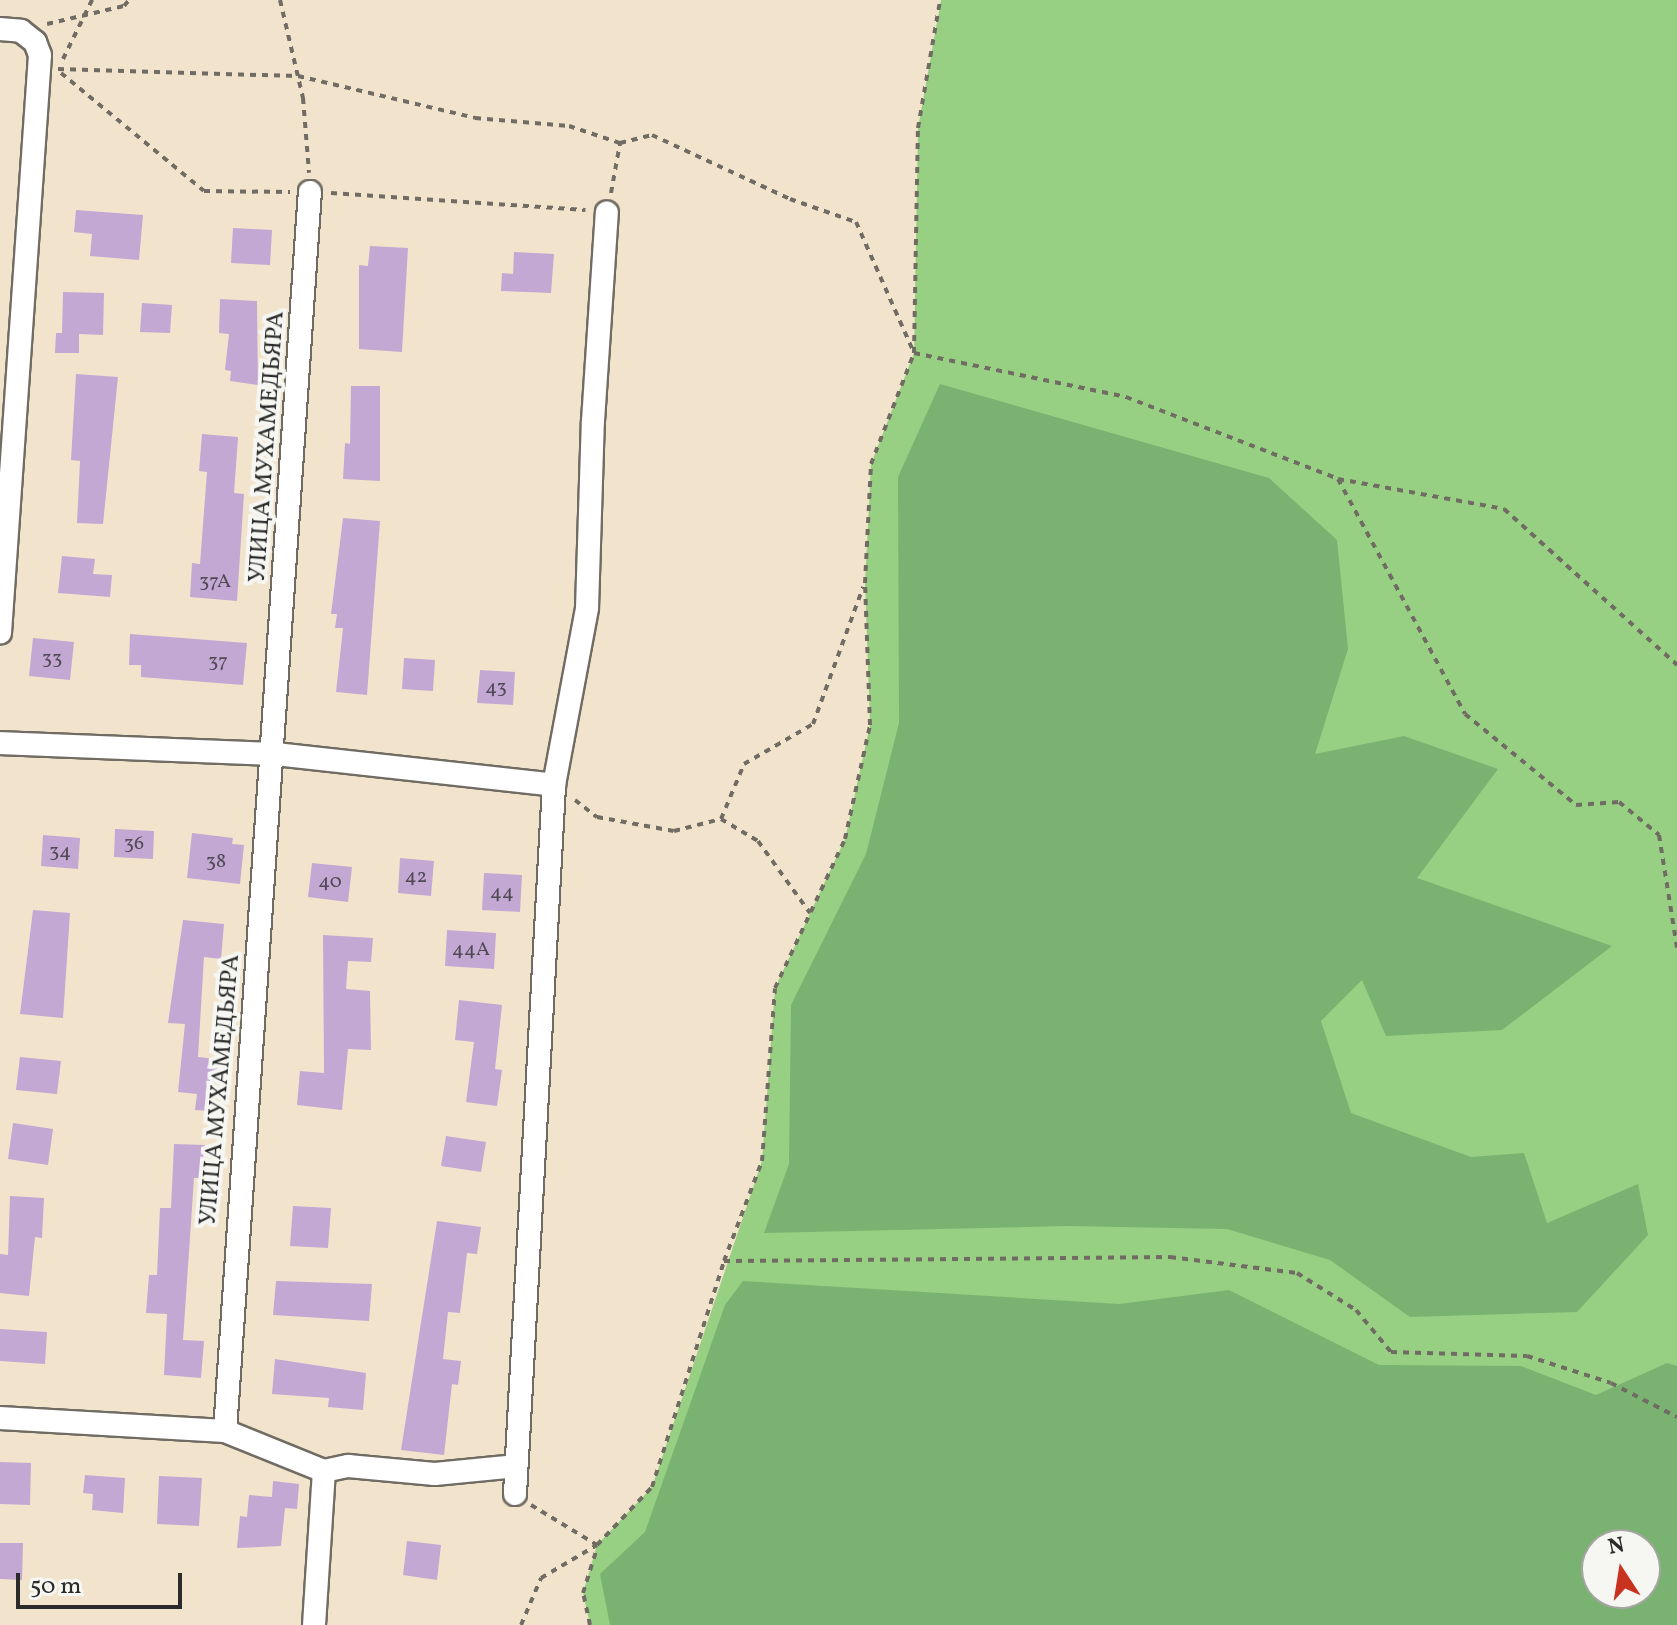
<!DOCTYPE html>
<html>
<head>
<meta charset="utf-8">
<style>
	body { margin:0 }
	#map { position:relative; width:1677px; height:1625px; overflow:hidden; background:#f2e4cc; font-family:Vollkorn,serif }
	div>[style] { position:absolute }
	.green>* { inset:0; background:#97d083 }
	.forest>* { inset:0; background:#79b271 }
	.building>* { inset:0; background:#c3a8d4 }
	.path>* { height:4px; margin-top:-2px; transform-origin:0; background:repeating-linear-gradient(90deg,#716c63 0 6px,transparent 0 12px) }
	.roads { filter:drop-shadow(2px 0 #716c63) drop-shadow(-2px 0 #716c63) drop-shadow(0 2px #716c63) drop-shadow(0 -2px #716c63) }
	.minor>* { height:22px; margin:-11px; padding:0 11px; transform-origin:11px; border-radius:11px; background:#fff }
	span { translate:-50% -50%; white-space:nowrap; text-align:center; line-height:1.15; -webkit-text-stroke:8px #f6f6f2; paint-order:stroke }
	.number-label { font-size:20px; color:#514a55 }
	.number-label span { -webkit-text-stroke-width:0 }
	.street-label { font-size:24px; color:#2b2b2b }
	.north { position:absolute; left:1581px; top:1529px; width:80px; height:80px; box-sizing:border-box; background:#f6f6f2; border:2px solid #a5a5a2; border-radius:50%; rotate:348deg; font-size:22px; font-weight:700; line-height:32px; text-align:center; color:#2b2b2b }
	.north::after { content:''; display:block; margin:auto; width:28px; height:36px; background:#c8321e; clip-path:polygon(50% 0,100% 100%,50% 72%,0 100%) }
	.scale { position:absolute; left:16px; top:1573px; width:166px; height:36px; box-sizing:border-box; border:4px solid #2b2b2b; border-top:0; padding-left:10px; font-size:24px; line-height:28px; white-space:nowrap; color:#2b2b2b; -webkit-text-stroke:6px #f6f6f2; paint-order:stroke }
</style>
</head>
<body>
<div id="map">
	<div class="green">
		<i style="clip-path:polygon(evenodd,941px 0,1677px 0,1677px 1625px,590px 1625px,583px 1593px,597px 1545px,652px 1487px,762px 1161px,775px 988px,845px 839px,870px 725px,865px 583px,871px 464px,914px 353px,918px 128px,941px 0,1597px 1545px,1645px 1545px,1645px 1593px,1597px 1593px,1597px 1545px)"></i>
	</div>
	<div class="forest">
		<i style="clip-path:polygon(940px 384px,1269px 478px,1337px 540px,1348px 649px,1315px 754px,1404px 736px,1498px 769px,1417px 878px,1612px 946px,1502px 1030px,1386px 1036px,1362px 980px,1321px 1021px,1351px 1113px,1471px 1157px,1524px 1153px,1547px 1223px,1638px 1184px,1648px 1235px,1577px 1312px,1410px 1317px,1330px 1260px,1227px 1229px,1068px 1226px,764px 1233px,789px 1164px,791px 1005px,866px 854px,899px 723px,898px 477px)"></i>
		<i style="clip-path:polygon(evenodd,743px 1281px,1119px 1304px,1229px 1290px,1379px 1365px,1521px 1366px,1596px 1395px,1667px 1363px,1677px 1366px,1677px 1625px,610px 1625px,600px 1574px,645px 1532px,725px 1305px,743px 1281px,1645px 1545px,1645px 1593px,1597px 1593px,1597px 1545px,1645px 1545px)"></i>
	</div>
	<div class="building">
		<i style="clip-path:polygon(76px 210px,143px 215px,139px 260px,90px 256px,92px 234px,74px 232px)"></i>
		<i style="clip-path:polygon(233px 228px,272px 230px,270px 265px,231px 263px)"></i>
		<i style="clip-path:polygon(370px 246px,408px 248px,402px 352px,359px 349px,359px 265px,368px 266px)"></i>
		<i style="clip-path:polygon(514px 252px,554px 254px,551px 293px,501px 291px,502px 273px,513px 274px)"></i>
		<i style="clip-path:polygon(63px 292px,104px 293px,103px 335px,79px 334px,79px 353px,55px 353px,56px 333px,62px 333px)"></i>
		<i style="clip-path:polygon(220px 299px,257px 301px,258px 385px,230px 381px,231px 371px,225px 370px,229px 334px,219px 333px)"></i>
		<i style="clip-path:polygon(142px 303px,172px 305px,170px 333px,140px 332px)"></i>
		<i style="clip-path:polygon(76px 374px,118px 377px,103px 524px,77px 523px,80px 461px,71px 460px)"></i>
		<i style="clip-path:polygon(351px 386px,380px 386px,380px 481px,343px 479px,345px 443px,350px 444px)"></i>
		<i style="clip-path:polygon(202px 434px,238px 437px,234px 493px,244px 494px,237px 601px,190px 597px,192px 563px,200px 564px,207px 472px,199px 471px)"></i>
		<i style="clip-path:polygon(343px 518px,380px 521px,367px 695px,336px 692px,343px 628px,335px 628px,337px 614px,331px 614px)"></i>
		<i style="clip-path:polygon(62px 556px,95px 559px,93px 574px,112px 575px,110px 597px,58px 593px)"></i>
		<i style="clip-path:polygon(130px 634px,247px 643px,243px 685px,141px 677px,141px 665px,129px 665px)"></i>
		<i style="clip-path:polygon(33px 638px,74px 642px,70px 680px,29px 676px)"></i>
		<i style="clip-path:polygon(404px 658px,435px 660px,433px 691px,402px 689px)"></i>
		<i style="clip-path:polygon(480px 670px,515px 672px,513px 705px,477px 703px)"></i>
		<i style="clip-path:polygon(115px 829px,154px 831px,153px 859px,114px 857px)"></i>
		<i style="clip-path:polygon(192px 833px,233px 838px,232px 844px,244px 845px,240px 884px,187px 878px)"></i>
		<i style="clip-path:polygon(43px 835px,80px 838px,78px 869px,41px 866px)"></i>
		<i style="clip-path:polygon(400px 858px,434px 861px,431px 896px,398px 893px)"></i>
		<i style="clip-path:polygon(312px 863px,352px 867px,348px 902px,308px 897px)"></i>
		<i style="clip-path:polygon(484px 873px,522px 875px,520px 912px,482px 910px)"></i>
		<i style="clip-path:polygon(33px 910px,70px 913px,63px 1018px,20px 1014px)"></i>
		<i style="clip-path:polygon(183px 920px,224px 924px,221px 959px,204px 957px,198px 1057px,218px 1059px,213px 1111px,195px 1110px,197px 1094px,178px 1092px,185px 1024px,168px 1023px)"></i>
		<i style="clip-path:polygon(447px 930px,496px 933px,494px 969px,445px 966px)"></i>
		<i style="clip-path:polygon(323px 935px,373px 938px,371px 962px,348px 961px,346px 989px,370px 991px,371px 1050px,348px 1049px,342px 1110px,297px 1105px,300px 1071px,324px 1073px)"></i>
		<i style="clip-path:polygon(459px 1000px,502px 1005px,495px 1069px,502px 1070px,497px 1106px,466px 1102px,474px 1042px,455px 1040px)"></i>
		<i style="clip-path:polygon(20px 1057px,61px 1061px,57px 1094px,16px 1090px)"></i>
		<i style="clip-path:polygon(13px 1123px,53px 1129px,48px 1165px,8px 1159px)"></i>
		<i style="clip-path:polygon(446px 1136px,486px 1142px,481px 1172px,441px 1166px)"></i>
		<i style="clip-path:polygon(174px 1144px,205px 1145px,203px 1178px,194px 1178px,183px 1340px,204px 1341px,201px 1378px,164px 1375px,167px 1314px,146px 1313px,149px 1275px,157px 1275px,160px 1208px,171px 1208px)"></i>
		<i style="clip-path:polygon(10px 1196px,44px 1198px,42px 1238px,35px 1237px,29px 1296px,0 1293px,0 1254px,8px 1255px)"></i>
		<i style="clip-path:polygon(293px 1206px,331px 1208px,328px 1248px,290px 1246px)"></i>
		<i style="clip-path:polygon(437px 1221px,481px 1227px,477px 1254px,467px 1253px,460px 1313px,448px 1312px,443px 1359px,461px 1361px,458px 1385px,452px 1384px,444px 1455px,401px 1450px)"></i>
		<i style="clip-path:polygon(276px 1281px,372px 1284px,369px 1321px,273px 1315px)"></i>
		<i style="clip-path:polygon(0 1329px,47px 1332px,45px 1364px,0 1361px)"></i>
		<i style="clip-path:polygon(275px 1359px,366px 1373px,363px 1410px,328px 1407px,329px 1398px,272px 1394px)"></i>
		<i style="clip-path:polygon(0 1462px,31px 1463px,30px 1505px,0 1504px)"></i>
		<i style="clip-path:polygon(85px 1475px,125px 1478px,123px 1513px,92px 1510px,93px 1494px,83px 1493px)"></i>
		<i style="clip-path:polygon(159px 1476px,202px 1478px,199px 1526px,157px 1524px)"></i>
		<i style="clip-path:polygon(273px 1481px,299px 1484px,297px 1509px,285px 1508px,281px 1546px,237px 1548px,240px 1516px,247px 1517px,249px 1495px,272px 1497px)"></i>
		<i style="clip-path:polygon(407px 1541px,441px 1545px,437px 1580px,403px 1575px)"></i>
		<i style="clip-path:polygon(0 1543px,23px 1543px,22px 1580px,0 1579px)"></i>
	</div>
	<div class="path">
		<i style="left:280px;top:0;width:101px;rotate:76.8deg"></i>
		<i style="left:303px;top:98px;width:75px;rotate:85.4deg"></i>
		<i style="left:47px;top:24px;width:79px;rotate:-13.2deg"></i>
		<i style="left:124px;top:6px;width:8px;rotate:-50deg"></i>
		<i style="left:63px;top:59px;width:66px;rotate:-63.8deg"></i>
		<i style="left:58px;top:69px;width:240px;rotate:1.7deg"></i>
		<i style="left:298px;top:76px;width:182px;rotate:13.3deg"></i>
		<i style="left:475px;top:118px;width:94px;rotate:4.9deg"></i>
		<i style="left:569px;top:126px;width:54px;rotate:18.4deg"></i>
		<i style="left:61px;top:73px;width:185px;rotate:39.5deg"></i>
		<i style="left:204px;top:191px;width:86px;rotate:0.7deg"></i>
		<i style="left:331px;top:193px;width:255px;rotate:3.8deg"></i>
		<i style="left:611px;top:193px;width:51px;rotate:-79.8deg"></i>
		<i style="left:620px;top:143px;width:33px;rotate:-14deg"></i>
		<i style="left:652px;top:135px;width:152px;rotate:24.9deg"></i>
		<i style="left:790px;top:199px;width:70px;rotate:19.2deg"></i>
		<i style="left:856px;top:222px;width:143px;rotate:66.1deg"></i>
		<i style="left:914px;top:353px;width:217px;rotate:11.7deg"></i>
		<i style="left:1126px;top:397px;width:227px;rotate:21.1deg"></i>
		<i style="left:1338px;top:479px;width:267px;rotate:61.6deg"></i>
		<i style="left:1465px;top:714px;width:144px;rotate:39.3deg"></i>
		<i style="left:1576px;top:805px;width:43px;rotate:-4deg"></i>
		<i style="left:1619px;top:802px;width:52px;rotate:39.5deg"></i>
		<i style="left:1659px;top:835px;width:114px;rotate:80.9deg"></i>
		<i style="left:1338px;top:479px;width:169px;rotate:10.2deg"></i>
		<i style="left:1504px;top:509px;width:233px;rotate:42deg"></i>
		<i style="left:575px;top:800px;width:28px;rotate:38deg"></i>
		<i style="left:597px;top:817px;width:78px;rotate:10.3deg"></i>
		<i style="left:674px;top:831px;width:49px;rotate:-14.3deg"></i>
		<i style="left:721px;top:819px;width:43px;rotate:30.7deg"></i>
		<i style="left:758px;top:841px;width:89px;rotate:54.2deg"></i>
		<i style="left:721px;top:819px;width:60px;rotate:-67.3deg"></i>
		<i style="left:744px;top:764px;width:80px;rotate:-30.1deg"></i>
		<i style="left:813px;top:724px;width:146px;rotate:-69.9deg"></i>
		<i style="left:724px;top:1261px;width:446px;rotate:-0.5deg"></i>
		<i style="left:1170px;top:1257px;width:128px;rotate:7.2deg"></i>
		<i style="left:1297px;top:1273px;width:70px;rotate:32.1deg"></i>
		<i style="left:1356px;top:1310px;width:55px;rotate:50.2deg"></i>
		<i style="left:1391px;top:1352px;width:136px;rotate:1.7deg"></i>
		<i style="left:1527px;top:1356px;width:88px;rotate:17.8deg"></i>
		<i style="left:1611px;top:1383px;width:74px;rotate:27.3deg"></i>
		<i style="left:531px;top:1505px;width:77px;rotate:31.2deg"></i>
		<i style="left:521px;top:1625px;width:51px;rotate:-66.9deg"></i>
		<i style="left:541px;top:1578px;width:65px;rotate:-30.5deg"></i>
		<i style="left:597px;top:1545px;width:80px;rotate:-46.5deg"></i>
		<i style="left:652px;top:1487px;width:237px;rotate:-72.3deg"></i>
		<i style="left:724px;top:1261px;width:107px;rotate:-69.2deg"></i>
		<i style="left:762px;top:1161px;width:173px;rotate:-85.7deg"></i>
		<i style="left:775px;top:988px;width:165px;rotate:-64.8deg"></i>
		<i style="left:845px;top:839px;width:117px;rotate:-77.6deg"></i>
		<i style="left:870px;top:725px;width:142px;rotate:-92deg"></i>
		<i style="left:865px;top:583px;width:119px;rotate:-87.1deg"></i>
		<i style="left:871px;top:464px;width:119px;rotate:-68.8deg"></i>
		<i style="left:914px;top:353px;width:225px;rotate:-89deg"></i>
		<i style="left:918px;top:128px;width:130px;rotate:-80.2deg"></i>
		<i style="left:590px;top:1625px;width:33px;rotate:-102deg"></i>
		<i style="left:583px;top:1593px;width:47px;rotate:-72.7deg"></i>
	</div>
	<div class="roads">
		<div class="minor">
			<i style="left:0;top:29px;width:21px;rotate:5deg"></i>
			<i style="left:21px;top:31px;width:18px;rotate:38deg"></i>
			<i style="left:35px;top:42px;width:14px;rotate:69deg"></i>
			<i style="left:40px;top:55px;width:579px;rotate:93.96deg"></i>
			<i style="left:0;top:743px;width:275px;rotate:2.3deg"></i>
			<i style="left:275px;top:754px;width:281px;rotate:6.3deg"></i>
			<i style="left:0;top:1418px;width:225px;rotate:3.3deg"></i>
			<i style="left:225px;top:1431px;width:107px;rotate:22deg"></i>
			<i style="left:324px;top:1471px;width:25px;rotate:-12deg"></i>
			<i style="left:348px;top:1466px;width:87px;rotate:5.3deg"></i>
			<i style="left:435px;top:1474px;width:81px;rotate:-5.6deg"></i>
			<i style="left:225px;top:1431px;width:1242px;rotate:-86.08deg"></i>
			<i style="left:515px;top:1494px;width:710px;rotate:-86.85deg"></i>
			<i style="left:554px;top:785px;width:180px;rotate:-79.4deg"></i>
			<i style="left:587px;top:608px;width:187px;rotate:-88.2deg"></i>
			<i style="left:593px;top:421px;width:209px;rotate:-86.2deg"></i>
			<i style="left:314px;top:1625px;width:154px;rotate:-86.3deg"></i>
		</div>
	</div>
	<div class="number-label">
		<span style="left:215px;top:582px">37А</span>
		<span style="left:52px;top:659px">33</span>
		<span style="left:218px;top:662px">37</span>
		<span style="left:496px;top:688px">43</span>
		<span style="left:134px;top:844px">36</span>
		<span style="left:60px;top:852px">34</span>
		<span style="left:216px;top:862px">38</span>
		<span style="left:416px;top:877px">42</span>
		<span style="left:330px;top:882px">40</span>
		<span style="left:502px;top:893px">44</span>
		<span style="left:471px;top:950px">44А</span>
	</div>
	<div class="street-label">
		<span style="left:268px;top:447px;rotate:-86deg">УЛИЦА МУХАМЕДЬЯРА</span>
		<span style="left:221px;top:1090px;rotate:-85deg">УЛИЦА МУХАМЕДЬЯРА</span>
	</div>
	<div class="north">N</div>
	<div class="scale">50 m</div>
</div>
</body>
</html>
